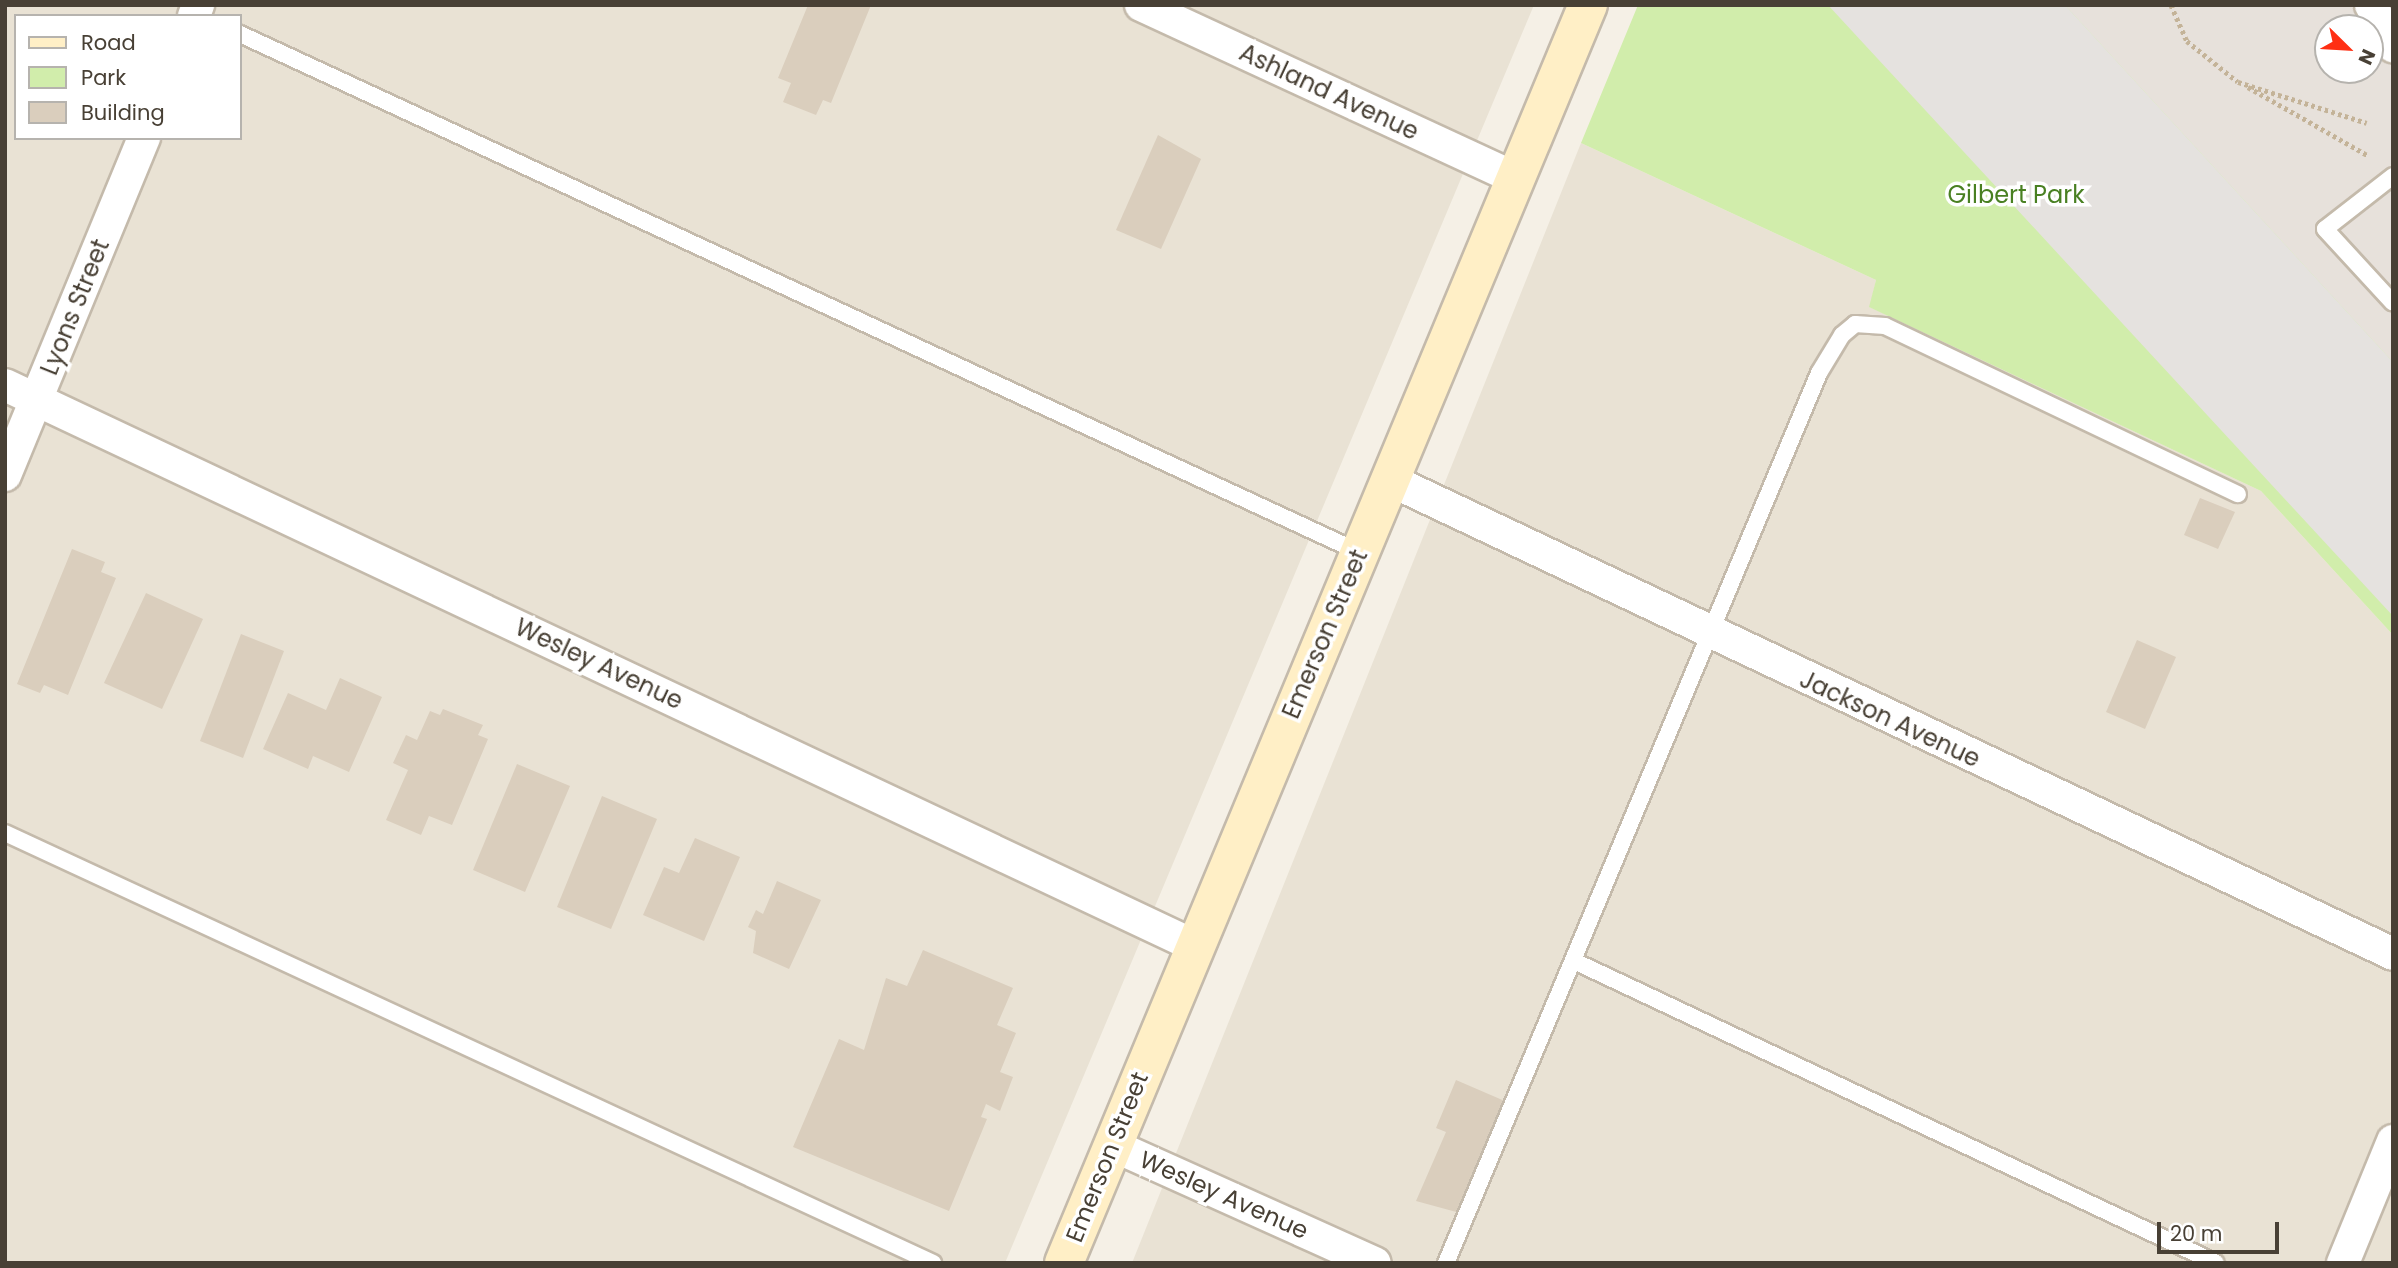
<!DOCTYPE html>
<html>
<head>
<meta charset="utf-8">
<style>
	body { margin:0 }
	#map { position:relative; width:2398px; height:1268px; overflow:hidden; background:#f5f0e6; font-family:Poppins,sans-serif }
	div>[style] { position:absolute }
	.residential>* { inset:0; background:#e9e2d4 }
	.industrial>* { inset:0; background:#e7e1db }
	.green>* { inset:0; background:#d1edab }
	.parking>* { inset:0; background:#e5e2df }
	.building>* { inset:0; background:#dacebd }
	.path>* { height:4.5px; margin-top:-2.25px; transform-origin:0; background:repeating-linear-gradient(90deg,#c4b398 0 3.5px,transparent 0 7px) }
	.roads { filter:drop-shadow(2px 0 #c4baab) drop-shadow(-2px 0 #c4baab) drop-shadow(0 2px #c4baab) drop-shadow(0 -2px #c4baab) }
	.service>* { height:16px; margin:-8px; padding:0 8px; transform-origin:8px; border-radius:8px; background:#fff }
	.minor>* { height:32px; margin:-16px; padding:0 16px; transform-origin:16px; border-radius:16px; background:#fff }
	.secondary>* { height:38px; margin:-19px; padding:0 19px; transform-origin:19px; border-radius:19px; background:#ffefc6 }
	span { translate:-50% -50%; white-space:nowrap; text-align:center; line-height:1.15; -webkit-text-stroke:7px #fff; paint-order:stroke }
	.street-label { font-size:24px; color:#484035 }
	.park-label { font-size:24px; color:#498022 }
	.frame { position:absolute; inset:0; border:7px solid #484035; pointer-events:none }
	.legend { position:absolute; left:14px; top:14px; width:228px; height:126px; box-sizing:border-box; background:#fff; border:2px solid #b6b3ae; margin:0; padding:9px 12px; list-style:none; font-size:21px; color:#484035 }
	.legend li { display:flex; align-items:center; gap:14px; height:35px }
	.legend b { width:35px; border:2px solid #b6b3ae }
	.north { position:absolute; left:2314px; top:14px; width:70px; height:70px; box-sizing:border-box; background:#fff; border:2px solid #b6b3ae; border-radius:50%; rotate:114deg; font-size:19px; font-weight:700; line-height:28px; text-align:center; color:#484035 }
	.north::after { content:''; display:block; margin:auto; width:24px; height:32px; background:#ff2f13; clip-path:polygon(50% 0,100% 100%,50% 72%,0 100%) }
	.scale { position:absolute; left:2157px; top:1222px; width:122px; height:32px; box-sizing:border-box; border:4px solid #484035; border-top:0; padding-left:9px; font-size:21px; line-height:24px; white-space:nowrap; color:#484035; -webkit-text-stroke:5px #fff; paint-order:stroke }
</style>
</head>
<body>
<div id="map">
	<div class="residential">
		<i style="clip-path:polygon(evenodd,5px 5px,1534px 5px,1005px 1263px,5px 1263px,5px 5px,16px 16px,240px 16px,240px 138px,16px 138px,16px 16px)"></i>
		<i style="clip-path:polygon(1581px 143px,1876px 280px,1870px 307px,2261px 491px,2393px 635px,2393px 1263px,1132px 1263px)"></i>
	</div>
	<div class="industrial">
		<i style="clip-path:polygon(evenodd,2065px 5px,2393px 5px,2393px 362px,2065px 5px,2328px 28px,2370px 28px,2370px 70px,2328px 70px,2328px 28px)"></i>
	</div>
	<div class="green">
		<i style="clip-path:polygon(1638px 5px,2065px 5px,2393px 362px,2393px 635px,2261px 491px,1869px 307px,1876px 280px,1581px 143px)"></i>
	</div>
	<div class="parking">
		<i style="clip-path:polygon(1828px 5px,2065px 5px,2393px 362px,2393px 616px)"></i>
	</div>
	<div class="building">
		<i style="clip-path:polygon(808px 5px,871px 5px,831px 103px,823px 100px,816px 115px,783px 102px,791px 83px,778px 78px)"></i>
		<i style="clip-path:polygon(1158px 135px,1201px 159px,1161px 249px,1116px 230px)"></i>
		<i style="clip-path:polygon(2200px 498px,2235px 512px,2218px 549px,2184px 535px)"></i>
		<i style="clip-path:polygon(72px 549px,105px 562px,101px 572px,116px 578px,68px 695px,44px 685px,40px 693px,17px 684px)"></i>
		<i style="clip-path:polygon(146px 593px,203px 619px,162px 709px,104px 683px)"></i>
		<i style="clip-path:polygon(241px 634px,284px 651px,243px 758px,200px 741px)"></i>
		<i style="clip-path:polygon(2137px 640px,2176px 657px,2145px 729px,2106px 712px)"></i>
		<i style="clip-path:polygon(340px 678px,382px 697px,349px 772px,313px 756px,308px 769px,263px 749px,288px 693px,326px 710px)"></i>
		<i style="clip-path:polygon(443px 709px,483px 725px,478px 735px,488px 739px,452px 825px,429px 816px,421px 835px,386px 820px,408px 770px,393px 763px,406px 735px,417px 740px,430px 711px,440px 715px)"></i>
		<i style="clip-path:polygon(517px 764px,570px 786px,525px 892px,473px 870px)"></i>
		<i style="clip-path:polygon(602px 796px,657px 819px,611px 929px,557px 907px)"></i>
		<i style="clip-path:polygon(695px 838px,740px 857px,704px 941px,643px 915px,664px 867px,679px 873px)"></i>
		<i style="clip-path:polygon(777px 881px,821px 900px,789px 969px,753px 953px,756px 931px,748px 927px,756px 910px,763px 914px)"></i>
		<i style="clip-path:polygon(923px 950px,1013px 988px,997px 1025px,1016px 1033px,1000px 1072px,1013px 1077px,1000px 1111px,986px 1104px,981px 1117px,987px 1119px,949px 1211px,793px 1147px,839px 1039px,864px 1050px,886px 978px,907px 986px)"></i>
		<i style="clip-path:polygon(1456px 1080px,1507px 1102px,1460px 1213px,1416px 1201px,1446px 1132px,1436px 1128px)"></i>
	</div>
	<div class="path">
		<i style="left:2171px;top:5px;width:39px;rotate:66deg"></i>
		<i style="left:2187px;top:41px;width:65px;rotate:38.8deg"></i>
		<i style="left:2238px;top:82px;width:135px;rotate:17.6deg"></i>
		<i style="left:2248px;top:87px;width:137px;rotate:29.7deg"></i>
	</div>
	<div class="roads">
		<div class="service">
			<i style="left:240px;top:34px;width:1233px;rotate:24.84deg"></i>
			<i style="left:2393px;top:176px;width:86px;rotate:142.1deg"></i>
			<i style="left:2325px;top:229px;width:100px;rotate:47.4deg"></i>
			<i style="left:5px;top:833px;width:1023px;rotate:24.86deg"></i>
			<i style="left:1574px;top:961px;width:709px;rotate:25.19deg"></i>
			<i style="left:1446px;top:1263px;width:965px;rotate:-67.26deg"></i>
			<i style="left:1819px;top:373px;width:44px;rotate:-58.8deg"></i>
			<i style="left:1842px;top:335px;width:17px;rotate:-40deg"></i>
			<i style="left:1855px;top:324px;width:30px;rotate:4deg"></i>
			<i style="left:1885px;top:326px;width:391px;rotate:25.5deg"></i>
		</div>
		<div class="minor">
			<i style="left:1141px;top:5px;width:413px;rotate:24.8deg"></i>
			<i style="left:2371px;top:5px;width:47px;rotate:61.8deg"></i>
			<i style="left:194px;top:16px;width:12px;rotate:-70deg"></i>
			<i style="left:5px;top:385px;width:1313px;rotate:25.24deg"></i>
			<i style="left:5px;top:475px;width:365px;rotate:-67.6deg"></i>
			<i style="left:1390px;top:480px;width:1109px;rotate:25.29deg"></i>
			<i style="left:1112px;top:1145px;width:288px;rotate:24.2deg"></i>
			<i style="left:2343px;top:1263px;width:132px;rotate:-67.7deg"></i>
		</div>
		<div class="secondary">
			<i style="left:1064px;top:1263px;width:1363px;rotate:-67.39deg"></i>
		</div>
	</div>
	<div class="street-label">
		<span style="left:1329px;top:92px;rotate:25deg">Ashland Avenue</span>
		<span style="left:75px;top:307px;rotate:-68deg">Lyons Street</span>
		<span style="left:1325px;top:634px;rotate:-67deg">Emerson Street</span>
		<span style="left:599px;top:664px;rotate:25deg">Wesley Avenue</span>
		<span style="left:1890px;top:719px;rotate:25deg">Jackson Avenue</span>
		<span style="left:1107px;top:1157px;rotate:-68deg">Emerson Street</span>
		<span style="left:1224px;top:1195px;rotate:24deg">Wesley Avenue</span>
	</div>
	<div class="park-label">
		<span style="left:2016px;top:195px">Gilbert Park</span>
	</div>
	<div class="frame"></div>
	<ul class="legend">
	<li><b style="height:9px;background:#ffefc6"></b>Road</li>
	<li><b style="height:19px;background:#d1edab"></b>Park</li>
	<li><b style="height:19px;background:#dacebd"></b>Building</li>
	</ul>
	<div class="north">N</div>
	<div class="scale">20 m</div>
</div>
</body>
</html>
